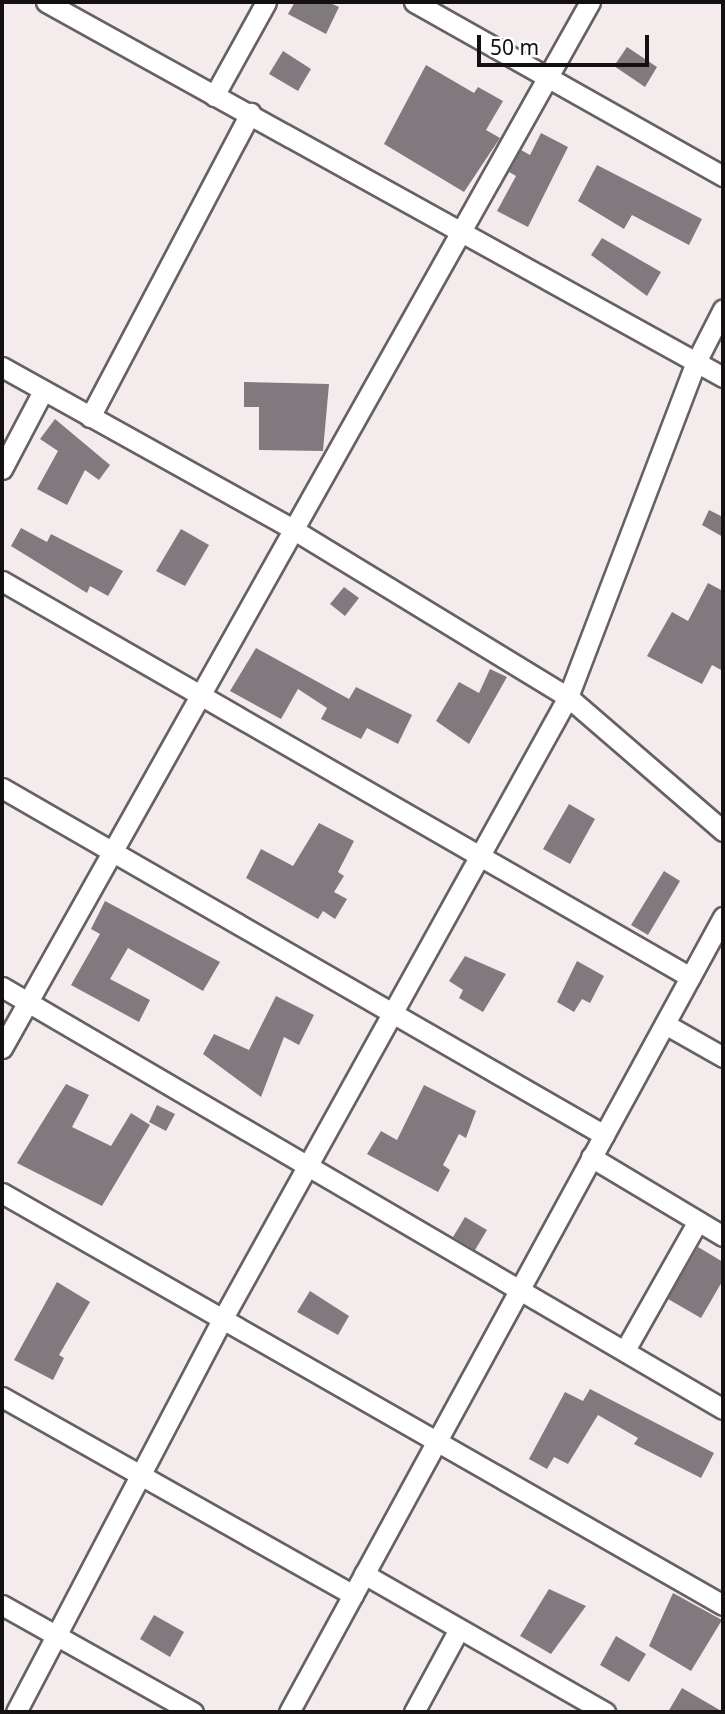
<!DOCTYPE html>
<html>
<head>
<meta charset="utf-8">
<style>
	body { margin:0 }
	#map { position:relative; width:725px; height:1714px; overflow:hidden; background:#f4ebed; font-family:"Noto Sans",sans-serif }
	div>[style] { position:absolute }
	.building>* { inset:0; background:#807a7f }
	.roads { filter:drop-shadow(2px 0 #686163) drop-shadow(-2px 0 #686163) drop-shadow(0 2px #686163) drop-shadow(0 -2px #686163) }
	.minor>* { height:19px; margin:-9.5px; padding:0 9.5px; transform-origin:9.5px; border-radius:9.5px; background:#fff }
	span { translate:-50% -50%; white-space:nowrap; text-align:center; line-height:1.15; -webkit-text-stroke:6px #fff; paint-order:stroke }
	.frame { position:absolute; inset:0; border:4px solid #131011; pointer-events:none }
	.scale { position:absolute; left:477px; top:35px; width:172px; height:32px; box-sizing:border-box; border:4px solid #131011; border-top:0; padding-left:9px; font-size:21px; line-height:24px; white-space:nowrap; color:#131011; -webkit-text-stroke:5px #fff; paint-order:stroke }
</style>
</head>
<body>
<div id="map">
	<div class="building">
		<i style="clip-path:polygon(295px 2px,328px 2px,339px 7px,326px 34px,288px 14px)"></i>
		<i style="clip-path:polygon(627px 47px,657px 67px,645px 87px,614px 66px)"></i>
		<i style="clip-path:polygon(283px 51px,311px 69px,298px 91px,269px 74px)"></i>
		<i style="clip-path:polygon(426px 65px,474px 93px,478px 87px,503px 101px,486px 130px,500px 138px,464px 192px,384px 144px)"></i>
		<i style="clip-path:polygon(541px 133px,568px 147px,528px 227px,497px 211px,516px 176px,509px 172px,521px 150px,530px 155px)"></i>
		<i style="clip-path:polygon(597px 165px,702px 219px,689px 245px,632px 215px,624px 229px,578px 201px)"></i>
		<i style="clip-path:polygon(602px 238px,661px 272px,647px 296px,591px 255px)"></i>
		<i style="clip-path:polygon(244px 382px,329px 384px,323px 451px,259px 450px,259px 407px,244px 407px)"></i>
		<i style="clip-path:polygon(55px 419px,110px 465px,99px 480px,85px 470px,67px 505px,37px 489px,58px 451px,40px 439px)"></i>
		<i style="clip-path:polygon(709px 510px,723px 517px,723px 537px,702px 525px)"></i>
		<i style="clip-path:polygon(21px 528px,47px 542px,51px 534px,123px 571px,108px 596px,90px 586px,87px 593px,11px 546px)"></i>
		<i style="clip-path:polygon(181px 529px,209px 545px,185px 586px,156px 571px)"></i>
		<i style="clip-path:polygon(708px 583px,723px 591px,723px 671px,712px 665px,702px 684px,647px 656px,672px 612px,688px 621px)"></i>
		<i style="clip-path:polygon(344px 587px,359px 598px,345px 616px,330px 604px)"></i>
		<i style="clip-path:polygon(256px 648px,349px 699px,356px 687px,412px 715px,398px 744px,367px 728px,361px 739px,321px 719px,327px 708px,298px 689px,281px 719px,230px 691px)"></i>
		<i style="clip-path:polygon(490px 669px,507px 677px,469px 744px,436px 721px,459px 682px,479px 693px)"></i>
		<i style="clip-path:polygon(569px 804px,595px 819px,570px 864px,543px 849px)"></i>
		<i style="clip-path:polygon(319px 823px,354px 841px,338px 872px,344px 876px,334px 892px,347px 899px,335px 919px,323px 911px,318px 919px,246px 878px,261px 849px,293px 866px)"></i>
		<i style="clip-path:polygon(664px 871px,680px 881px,648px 935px,631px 925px)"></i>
		<i style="clip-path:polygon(105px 901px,220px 962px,203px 991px,128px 948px,110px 979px,150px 1000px,139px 1022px,71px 985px,100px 934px,91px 929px)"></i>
		<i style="clip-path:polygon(465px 956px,506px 974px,483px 1012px,459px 998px,463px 990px,449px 981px)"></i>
		<i style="clip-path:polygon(577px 961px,604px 976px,590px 1003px,582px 999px,574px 1012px,557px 1002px)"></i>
		<i style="clip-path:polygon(276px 996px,314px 1015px,299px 1045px,284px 1037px,261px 1097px,203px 1054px,214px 1034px,249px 1050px)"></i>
		<i style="clip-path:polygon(66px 1084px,89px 1095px,72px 1127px,111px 1146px,131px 1113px,150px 1125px,102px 1206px,17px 1163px)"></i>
		<i style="clip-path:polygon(424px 1085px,476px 1111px,466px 1138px,459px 1134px,443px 1165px,450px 1170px,438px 1192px,367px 1154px,381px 1131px,397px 1140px)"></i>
		<i style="clip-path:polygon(157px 1105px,175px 1114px,166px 1131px,149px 1122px)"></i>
		<i style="clip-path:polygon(465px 1217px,487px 1230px,475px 1250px,453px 1237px)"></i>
		<i style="clip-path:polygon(698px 1247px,723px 1262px,723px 1280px,701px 1318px,668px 1299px)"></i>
		<i style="clip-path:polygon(57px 1282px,90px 1302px,59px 1355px,64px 1358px,53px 1380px,14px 1360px)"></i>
		<i style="clip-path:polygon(310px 1291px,349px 1316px,338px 1335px,297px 1312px)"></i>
		<i style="clip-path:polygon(590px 1389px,714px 1453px,701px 1478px,634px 1444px,638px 1438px,598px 1415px,568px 1464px,554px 1457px,547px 1469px,529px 1459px,565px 1392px,583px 1401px)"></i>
		<i style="clip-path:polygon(549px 1589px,586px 1606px,551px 1654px,520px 1636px)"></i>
		<i style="clip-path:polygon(673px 1593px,722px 1620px,691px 1671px,649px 1646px)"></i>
		<i style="clip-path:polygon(154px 1615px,184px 1632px,170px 1657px,140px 1639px)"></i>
		<i style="clip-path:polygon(616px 1636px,646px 1654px,629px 1682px,600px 1665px)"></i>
		<i style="clip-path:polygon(682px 1688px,723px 1712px,668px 1712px)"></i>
	</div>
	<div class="roads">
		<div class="minor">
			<i style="left:46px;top:2px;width:774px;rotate:28.98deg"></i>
			<i style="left:414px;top:2px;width:355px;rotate:29.4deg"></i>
			<i style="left:214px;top:96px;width:107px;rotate:-61deg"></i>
			<i style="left:2px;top:367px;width:331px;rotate:29.1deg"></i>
			<i style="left:291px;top:528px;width:324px;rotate:31.4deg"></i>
			<i style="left:568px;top:697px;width:205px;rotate:40.8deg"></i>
			<i style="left:90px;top:417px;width:344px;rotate:-62.2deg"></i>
			<i style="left:2px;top:469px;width:88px;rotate:-62.3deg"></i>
			<i style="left:2px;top:581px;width:794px;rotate:29.92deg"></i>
			<i style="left:2px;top:788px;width:695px;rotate:29.96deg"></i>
			<i style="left:2px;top:987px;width:835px;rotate:30.34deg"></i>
			<i style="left:665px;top:1024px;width:67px;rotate:29.6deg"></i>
			<i style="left:2px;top:1048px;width:1200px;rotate:-60.66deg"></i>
			<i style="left:591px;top:1157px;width:154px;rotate:30.9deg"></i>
			<i style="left:2px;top:1193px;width:830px;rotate:29.74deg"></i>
			<i style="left:625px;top:1350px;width:148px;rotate:-60.5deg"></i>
			<i style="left:2px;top:1397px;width:403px;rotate:29.4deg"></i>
			<i style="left:364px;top:1574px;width:278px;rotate:29.8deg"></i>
			<i style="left:2px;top:1605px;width:219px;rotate:29.3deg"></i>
			<i style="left:16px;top:1712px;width:445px;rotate:-62.3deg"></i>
			<i style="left:223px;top:1318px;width:710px;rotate:-60.95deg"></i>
			<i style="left:568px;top:697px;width:359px;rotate:-69.1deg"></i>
			<i style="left:696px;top:362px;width:59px;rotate:-63deg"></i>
			<i style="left:289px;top:1712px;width:906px;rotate:-61.37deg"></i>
			<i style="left:414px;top:1712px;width:94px;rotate:-61.5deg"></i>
		</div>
	</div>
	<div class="frame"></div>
	<div class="scale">50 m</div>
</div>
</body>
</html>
